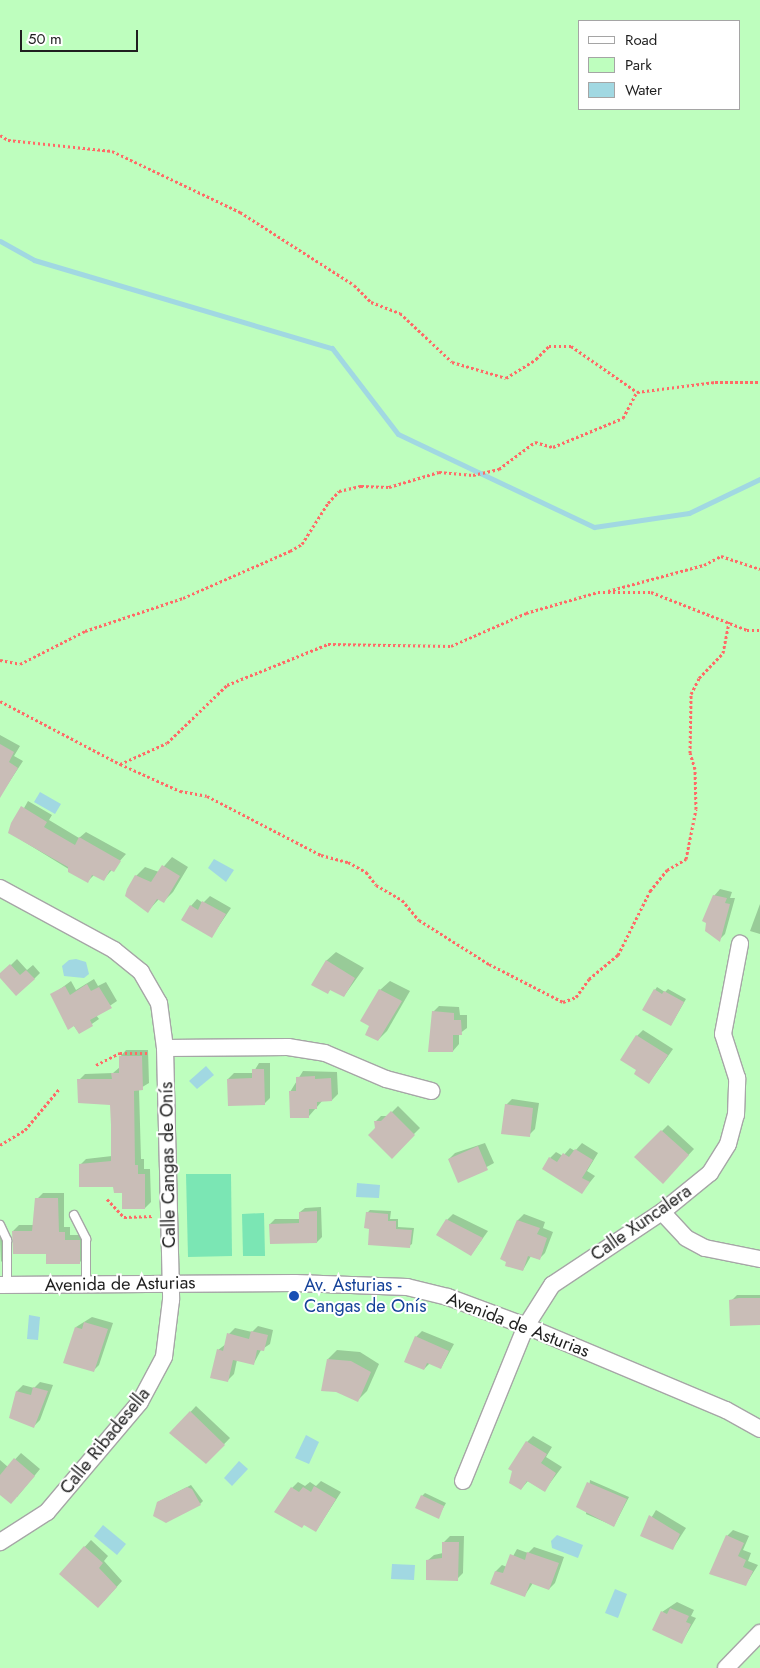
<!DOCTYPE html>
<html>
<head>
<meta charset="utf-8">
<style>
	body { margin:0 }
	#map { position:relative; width:760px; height:1668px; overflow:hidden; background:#f0ebe4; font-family:Jost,sans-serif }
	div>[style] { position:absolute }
	.park>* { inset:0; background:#befebe }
	.pitch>* { inset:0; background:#7be6b4 }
	.water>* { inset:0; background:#a1d8e2 }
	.shadow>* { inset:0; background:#0003 }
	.stream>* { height:5px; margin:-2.5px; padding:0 2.5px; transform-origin:2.5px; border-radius:2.5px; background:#a1d8e2 }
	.building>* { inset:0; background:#c9bdb7 }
	.path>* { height:3px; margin-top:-1.5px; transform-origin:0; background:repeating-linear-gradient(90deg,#ff6a67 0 2.5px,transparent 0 5px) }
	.roads { filter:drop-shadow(1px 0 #a6a6a6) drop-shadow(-1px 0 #a6a6a6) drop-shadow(0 1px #a6a6a6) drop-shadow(0 -1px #a6a6a6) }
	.service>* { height:8px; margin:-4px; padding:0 4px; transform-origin:4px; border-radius:4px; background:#fff }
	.minor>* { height:16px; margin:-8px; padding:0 8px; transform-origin:8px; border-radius:8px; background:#fff }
	.dots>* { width:14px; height:14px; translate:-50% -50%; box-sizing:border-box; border:2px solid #fff; border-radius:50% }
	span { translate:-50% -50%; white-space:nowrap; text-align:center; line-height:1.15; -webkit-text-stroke:4px #fff; paint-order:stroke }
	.street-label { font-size:18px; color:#1f1f1f }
	.transit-label { font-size:18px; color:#164399 }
	.left { translate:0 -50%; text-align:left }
	.legend { position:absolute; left:578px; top:20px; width:162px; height:90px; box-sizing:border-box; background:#fff; border:1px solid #a5a5a5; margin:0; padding:6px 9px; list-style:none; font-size:15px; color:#1f1f1f }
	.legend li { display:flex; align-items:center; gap:10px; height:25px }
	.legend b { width:25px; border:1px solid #a5a5a5 }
	.scale { position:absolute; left:20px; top:30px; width:118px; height:22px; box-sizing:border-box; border:2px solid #1f1f1f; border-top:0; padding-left:6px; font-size:15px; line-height:18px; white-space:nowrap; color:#1f1f1f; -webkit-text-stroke:4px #fff; paint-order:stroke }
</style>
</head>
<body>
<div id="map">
	<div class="park">
		<i style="clip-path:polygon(evenodd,0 0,760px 0,760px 1668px,0 1668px,0 0,579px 21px,739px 21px,739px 109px,579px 109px,579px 21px)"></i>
	</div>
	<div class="pitch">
		<i style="clip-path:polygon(186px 1174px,231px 1174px,232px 1256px,188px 1257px)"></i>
		<i style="clip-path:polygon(264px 1213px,265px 1256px,243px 1256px,242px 1214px)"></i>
	</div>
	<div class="water">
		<i style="clip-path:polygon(40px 792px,61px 804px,55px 814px,34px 802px)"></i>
		<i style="clip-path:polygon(214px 859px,234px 870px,226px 882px,208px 868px)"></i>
		<i style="clip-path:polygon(76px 959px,86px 962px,89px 974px,84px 978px,64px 976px,62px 966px,69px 960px)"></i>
		<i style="clip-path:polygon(206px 1066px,214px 1075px,197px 1089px,189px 1081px)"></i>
		<i style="clip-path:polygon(357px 1183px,380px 1185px,379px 1198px,356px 1197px)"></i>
		<i style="clip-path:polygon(29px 1315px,40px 1317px,38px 1340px,27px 1339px)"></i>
		<i style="clip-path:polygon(306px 1435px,319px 1442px,309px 1464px,295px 1458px)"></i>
		<i style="clip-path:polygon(239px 1461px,248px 1469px,232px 1486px,224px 1478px)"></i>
		<i style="clip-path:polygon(103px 1525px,126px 1544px,117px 1555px,94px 1536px)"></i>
		<i style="clip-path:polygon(557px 1535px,583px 1545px,578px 1558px,552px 1548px,551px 1541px)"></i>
		<i style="clip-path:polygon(392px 1564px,415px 1565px,414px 1580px,391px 1579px)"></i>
		<i style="clip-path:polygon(615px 1589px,627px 1594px,618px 1618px,605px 1613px)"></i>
	</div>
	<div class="shadow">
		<i style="clip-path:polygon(0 735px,20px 746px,14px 756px,23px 761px,4px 790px,0 788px)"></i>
		<i style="clip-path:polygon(28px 801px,52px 815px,49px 820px,79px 838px,86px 832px,126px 854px,103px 880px,94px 875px,88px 881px,10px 833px)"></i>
		<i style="clip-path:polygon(172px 857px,188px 867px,173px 892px,164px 901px,159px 899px,148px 911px,136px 876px,145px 867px,159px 872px)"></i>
		<i style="clip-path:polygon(720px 889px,732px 892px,730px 898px,735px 898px,725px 934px,719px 940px,714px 896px)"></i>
		<i style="clip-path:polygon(210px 896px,231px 908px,212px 936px,191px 906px,197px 899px,203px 903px)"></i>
		<i style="clip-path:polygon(760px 904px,760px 934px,750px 931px)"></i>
		<i style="clip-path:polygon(336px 952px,364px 968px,344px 996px,331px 989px,327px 993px,326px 961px)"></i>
		<i style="clip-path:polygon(17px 959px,27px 970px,33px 965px,40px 973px,34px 979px,0 976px)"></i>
		<i style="clip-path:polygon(94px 979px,98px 986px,106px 982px,117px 1001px,96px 1015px,99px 1019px,79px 1033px,52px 995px,71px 981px,76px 990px)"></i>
		<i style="clip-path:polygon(390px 981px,410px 991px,387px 1031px,378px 1040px,371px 1026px,380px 990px)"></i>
		<i style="clip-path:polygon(657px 987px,665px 992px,668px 989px,686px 999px,671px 1025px,655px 990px)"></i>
		<i style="clip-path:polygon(439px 1006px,459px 1007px,460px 1015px,467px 1015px,467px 1028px,459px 1034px,459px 1044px,453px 1051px,433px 1012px)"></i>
		<i style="clip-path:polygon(643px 1030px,673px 1049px,649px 1083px,637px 1036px)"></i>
		<i style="clip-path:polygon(126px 1050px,148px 1050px,149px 1083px,139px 1089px,141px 1159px,144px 1159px,144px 1169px,150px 1169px,151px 1202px,145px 1208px,80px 1165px,86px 1159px,112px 1156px,111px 1104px,79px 1080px,85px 1074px,113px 1073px,120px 1067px,120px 1057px)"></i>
		<i style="clip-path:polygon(259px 1063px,270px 1063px,270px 1098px,264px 1104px,228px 1079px,234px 1073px,253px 1073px)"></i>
		<i style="clip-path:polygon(303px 1071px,337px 1072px,338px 1094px,332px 1100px,323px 1100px,309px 1116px,290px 1092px)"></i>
		<i style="clip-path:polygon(512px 1099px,539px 1103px,535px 1129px,529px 1135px,506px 1105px)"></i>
		<i style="clip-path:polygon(398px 1106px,420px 1128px,391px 1157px,375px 1122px,381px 1116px,388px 1116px)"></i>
		<i style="clip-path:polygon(668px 1125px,694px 1149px,669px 1176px,636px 1157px)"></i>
		<i style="clip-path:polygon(485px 1143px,494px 1163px,459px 1182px,449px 1159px,455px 1153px)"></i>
		<i style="clip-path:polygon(582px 1143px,598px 1153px,587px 1171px,595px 1176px,582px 1192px,550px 1158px,556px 1152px,563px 1156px,570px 1148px,575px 1151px)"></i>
		<i style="clip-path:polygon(43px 1193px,64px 1193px,64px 1227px,70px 1227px,70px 1235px,86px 1235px,86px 1256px,80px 1262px,47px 1253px,13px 1231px,19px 1225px,34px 1225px,37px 1199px)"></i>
		<i style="clip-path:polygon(321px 1207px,322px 1237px,317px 1242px,270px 1224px,275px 1219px,300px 1219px,300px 1212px,305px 1208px)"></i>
		<i style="clip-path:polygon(370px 1210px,391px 1211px,390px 1219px,398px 1219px,398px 1227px,414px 1228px,412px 1244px,409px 1246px,371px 1228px,367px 1213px)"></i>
		<i style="clip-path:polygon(453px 1214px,488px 1231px,471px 1255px,447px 1220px)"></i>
		<i style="clip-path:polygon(524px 1214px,545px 1222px,543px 1228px,553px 1232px,545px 1253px,539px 1259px,531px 1256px,523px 1270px,502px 1258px,518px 1220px)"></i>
		<i style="clip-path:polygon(0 1235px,6px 1235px,7px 1256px,1px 1262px)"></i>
		<i style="clip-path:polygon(737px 1295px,760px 1295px,760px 1324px,731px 1301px)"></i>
		<i style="clip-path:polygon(92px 1317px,113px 1323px,99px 1365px,93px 1371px,76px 1327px)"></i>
		<i style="clip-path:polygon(258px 1326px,273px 1330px,270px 1344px,261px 1350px,254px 1363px,237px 1360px,234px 1374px,228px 1380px,218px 1350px,226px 1344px,229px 1334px,235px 1328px,252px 1332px)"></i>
		<i style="clip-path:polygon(422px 1331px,454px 1344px,441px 1368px,430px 1363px,424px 1369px,416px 1337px)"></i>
		<i style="clip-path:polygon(337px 1350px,360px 1352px,379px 1364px,367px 1391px,358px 1400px,328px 1359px)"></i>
		<i style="clip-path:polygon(40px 1382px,53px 1385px,40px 1420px,34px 1426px,10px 1417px,17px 1391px,23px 1385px,34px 1388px)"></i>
		<i style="clip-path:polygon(196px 1406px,230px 1438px,206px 1463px,171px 1433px)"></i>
		<i style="clip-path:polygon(533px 1436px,552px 1447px,546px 1457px,562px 1467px,544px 1491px,528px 1481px,521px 1489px,527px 1442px)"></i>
		<i style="clip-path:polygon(21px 1453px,40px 1469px,17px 1497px,0 1493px,0 1460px,8px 1467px)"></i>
		<i style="clip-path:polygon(590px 1480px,629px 1497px,614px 1526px,586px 1514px)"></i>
		<i style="clip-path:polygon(321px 1481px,341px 1492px,316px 1531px,304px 1524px,292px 1488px,298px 1482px,305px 1486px,310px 1482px,316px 1486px)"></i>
		<i style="clip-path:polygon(191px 1485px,203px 1501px,200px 1504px,158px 1502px)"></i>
		<i style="clip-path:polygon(425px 1493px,446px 1503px,438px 1517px,422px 1496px)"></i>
		<i style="clip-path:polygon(656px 1510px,686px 1528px,673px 1548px,641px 1535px)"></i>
		<i style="clip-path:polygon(733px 1530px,749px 1536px,743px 1550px,751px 1553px,748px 1561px,758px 1565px,746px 1584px,727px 1536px)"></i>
		<i style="clip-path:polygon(450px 1536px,464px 1536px,463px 1573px,457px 1579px,427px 1561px,434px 1555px,443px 1553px,444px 1542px)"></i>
		<i style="clip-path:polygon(91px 1540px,108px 1556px,104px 1561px,122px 1581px,104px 1601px,61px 1573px)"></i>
		<i style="clip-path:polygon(534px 1547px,564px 1557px,555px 1583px,549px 1589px,533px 1583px,525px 1595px,492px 1584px,496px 1571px,502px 1565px,507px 1567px,517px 1549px,528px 1553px)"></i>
		<i style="clip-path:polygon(677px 1602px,694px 1610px,691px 1616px,696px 1618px,682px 1642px,662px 1612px)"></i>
	</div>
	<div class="stream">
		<i style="left:0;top:241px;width:39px;rotate:29deg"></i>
		<i style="left:34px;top:260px;width:311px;rotate:16.5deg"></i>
		<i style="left:332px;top:348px;width:108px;rotate:52.5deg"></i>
		<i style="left:398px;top:434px;width:217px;rotate:25.4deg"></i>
		<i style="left:594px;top:527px;width:96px;rotate:-8.4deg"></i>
		<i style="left:689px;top:513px;width:79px;rotate:-25.6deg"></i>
	</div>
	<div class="building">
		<i style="clip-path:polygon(0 744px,14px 752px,9px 762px,18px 768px,0 798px)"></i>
		<i style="clip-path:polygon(21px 806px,47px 822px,44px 827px,75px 845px,79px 837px,121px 861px,114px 872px,110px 870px,104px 881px,92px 875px,88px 883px,68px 872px,68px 867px,8px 833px,11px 823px)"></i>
		<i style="clip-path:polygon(162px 865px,180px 876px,164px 903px,157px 899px,148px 913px,125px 896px,127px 889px,135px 875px,151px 882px)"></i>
		<i style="clip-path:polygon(713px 895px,727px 898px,725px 903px,730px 904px,720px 942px,705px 931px,706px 923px,702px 921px)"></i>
		<i style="clip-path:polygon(202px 901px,226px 914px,212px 938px,181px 920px,190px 905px,198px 910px)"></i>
		<i style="clip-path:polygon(326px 960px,355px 978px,344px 997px,330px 990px,328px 994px,311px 985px)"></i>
		<i style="clip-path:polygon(10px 964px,20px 975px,26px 970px,35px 979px,16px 996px,0 978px,0 973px)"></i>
		<i style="clip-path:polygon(87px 984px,91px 991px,99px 987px,112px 1008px,90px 1020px,93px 1026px,79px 1034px,74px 1026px,68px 1030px,50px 994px,65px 986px,70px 995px)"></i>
		<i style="clip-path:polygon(379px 989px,402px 1001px,378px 1041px,365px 1035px,369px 1026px,360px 1021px)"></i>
		<i style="clip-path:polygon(654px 989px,662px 994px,664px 991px,684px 1002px,671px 1026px,642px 1010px)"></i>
		<i style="clip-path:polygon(432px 1011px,454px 1013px,454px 1020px,461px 1020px,462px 1035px,453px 1035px,453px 1052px,428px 1052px)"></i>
		<i style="clip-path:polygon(636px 1035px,668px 1055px,649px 1084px,634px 1074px,636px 1070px,620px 1060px)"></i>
		<i style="clip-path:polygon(119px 1056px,142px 1056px,143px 1090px,134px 1091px,135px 1165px,138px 1165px,138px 1174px,145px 1174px,145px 1209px,122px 1209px,122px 1193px,114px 1193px,113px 1187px,79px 1187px,79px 1164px,111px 1161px,111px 1125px,110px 1105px,78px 1103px,77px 1079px,112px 1079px,111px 1073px,119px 1073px)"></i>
		<i style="clip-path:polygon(252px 1069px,264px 1069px,265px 1105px,228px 1106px,227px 1079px,252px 1078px)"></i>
		<i style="clip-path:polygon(315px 1076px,315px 1079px,331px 1078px,332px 1101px,317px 1102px,317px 1109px,309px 1109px,309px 1118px,290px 1118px,289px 1091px,296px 1091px,296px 1077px)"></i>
		<i style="clip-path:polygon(505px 1104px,533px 1108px,530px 1137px,501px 1134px)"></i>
		<i style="clip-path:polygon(391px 1111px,415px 1135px,392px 1159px,368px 1135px,375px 1128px,374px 1121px,381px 1121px)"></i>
		<i style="clip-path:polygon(661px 1130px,689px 1155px,663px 1184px,634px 1157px)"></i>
		<i style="clip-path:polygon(478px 1146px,488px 1170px,458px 1183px,448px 1159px)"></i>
		<i style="clip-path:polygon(575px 1149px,593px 1160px,582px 1178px,590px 1182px,582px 1194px,542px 1169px,549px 1157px,557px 1162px,563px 1153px,569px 1157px)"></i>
		<i style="clip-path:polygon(35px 1198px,58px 1198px,59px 1232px,65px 1232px,65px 1240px,80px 1240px,80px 1264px,46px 1264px,46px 1254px,13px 1254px,12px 1231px,32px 1231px)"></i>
		<i style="clip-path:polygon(317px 1211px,317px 1243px,270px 1244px,269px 1224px,299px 1223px,299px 1212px)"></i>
		<i style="clip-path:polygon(366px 1212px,388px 1214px,388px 1221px,396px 1221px,396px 1229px,412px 1230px,410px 1248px,368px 1245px,369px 1229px,364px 1228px)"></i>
		<i style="clip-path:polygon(446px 1219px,483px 1238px,471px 1256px,436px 1235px)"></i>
		<i style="clip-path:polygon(517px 1220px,540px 1228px,537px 1234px,547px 1238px,540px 1260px,528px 1256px,523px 1271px,505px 1266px,506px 1262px,500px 1259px)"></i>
		<i style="clip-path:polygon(739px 1298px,760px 1298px,760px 1325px,730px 1326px,729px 1300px)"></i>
		<i style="clip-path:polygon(84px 1322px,108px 1329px,94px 1372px,63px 1363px,75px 1327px,82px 1329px)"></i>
		<i style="clip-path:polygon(251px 1331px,268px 1335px,264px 1351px,257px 1350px,254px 1365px,233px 1360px,228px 1382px,210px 1378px,217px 1349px,223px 1351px,227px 1333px,249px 1339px)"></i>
		<i style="clip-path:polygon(415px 1336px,449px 1351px,441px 1369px,427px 1363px,424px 1370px,404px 1362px)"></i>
		<i style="clip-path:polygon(327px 1359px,351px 1361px,371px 1372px,358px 1402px,336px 1392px,321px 1391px)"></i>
		<i style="clip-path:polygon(33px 1387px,48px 1391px,34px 1428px,9px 1418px,16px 1391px,31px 1395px)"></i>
		<i style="clip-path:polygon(190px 1411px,225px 1445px,206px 1464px,169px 1433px)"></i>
		<i style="clip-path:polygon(526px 1441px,547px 1454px,541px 1463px,556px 1473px,545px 1492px,527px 1481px,521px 1490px,509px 1483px,512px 1471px,508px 1469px)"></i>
		<i style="clip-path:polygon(14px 1458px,35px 1476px,11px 1504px,0 1495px,0 1475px)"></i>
		<i style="clip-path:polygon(587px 1482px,627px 1499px,614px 1527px,576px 1507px)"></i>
		<i style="clip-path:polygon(314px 1486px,336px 1499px,316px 1532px,304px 1525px,302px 1528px,274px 1512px,291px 1487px,299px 1492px,303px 1487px,311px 1492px)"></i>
		<i style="clip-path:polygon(187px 1487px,192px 1489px,201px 1505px,166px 1523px,153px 1516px,157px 1502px)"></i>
		<i style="clip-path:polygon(421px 1495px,444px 1506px,439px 1519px,415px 1508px)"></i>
		<i style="clip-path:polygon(649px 1515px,680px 1534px,673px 1550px,640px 1536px)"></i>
		<i style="clip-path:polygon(726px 1535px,744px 1543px,738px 1556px,746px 1560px,743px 1567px,753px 1571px,746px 1586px,709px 1574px)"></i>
		<i style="clip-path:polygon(442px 1542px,459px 1542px,458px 1581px,426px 1580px,426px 1560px,442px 1558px)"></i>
		<i style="clip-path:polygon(84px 1546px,103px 1563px,99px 1568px,117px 1587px,98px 1608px,59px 1574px)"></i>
		<i style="clip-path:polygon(527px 1552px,559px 1563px,549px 1590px,530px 1583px,525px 1597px,490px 1584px,495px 1571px,503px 1573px,510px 1554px,525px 1560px)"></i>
		<i style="clip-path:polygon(670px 1608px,689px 1616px,686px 1622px,691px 1624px,682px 1644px,652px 1630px,661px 1611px,667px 1614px)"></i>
	</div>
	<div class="path">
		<i style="left:0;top:135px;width:9px;rotate:32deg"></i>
		<i style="left:8px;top:140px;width:105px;rotate:6deg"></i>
		<i style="left:112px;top:151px;width:142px;rotate:25.5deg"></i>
		<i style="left:240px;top:212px;width:135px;rotate:32.6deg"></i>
		<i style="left:354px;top:285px;width:24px;rotate:45deg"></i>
		<i style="left:371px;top:302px;width:31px;rotate:21deg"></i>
		<i style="left:400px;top:313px;width:71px;rotate:43.3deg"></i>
		<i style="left:452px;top:362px;width:56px;rotate:16.5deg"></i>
		<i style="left:506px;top:378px;width:36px;rotate:-32deg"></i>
		<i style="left:536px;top:359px;width:18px;rotate:-45deg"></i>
		<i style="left:549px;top:346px;width:22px"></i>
		<i style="left:571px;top:346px;width:80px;rotate:34.9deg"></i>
		<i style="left:637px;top:392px;width:79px;rotate:-7.3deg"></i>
		<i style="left:715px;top:382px;width:45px"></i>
		<i style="left:608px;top:591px;width:99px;rotate:-15.2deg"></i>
		<i style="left:704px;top:565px;width:19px;rotate:-28deg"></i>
		<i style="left:721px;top:556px;width:41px;rotate:18.4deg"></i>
		<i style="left:0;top:660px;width:20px;rotate:11deg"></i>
		<i style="left:20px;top:664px;width:73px;rotate:-26.9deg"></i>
		<i style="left:85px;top:631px;width:103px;rotate:-18.6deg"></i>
		<i style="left:183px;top:598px;width:117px;rotate:-23.7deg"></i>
		<i style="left:290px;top:551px;width:14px;rotate:-30deg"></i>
		<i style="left:302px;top:544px;width:49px;rotate:-57.6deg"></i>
		<i style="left:328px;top:503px;width:16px;rotate:-47deg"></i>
		<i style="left:339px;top:491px;width:23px;rotate:-13deg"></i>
		<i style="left:361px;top:486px;width:28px;rotate:2deg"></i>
		<i style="left:389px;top:487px;width:52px;rotate:-16.7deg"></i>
		<i style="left:439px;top:472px;width:34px;rotate:5deg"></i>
		<i style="left:473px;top:475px;width:27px;rotate:-13deg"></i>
		<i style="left:499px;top:469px;width:45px;rotate:-36.9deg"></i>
		<i style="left:535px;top:442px;width:19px;rotate:16deg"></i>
		<i style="left:553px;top:447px;width:76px;rotate:-22.5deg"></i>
		<i style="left:623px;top:418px;width:30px;rotate:-62deg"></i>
		<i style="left:0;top:701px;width:136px;rotate:27.7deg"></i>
		<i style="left:120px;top:764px;width:51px;rotate:-24.1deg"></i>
		<i style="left:167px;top:743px;width:83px;rotate:-44deg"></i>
		<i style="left:227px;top:685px;width:109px;rotate:-22.1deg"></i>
		<i style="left:328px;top:644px;width:123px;rotate:0.9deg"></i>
		<i style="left:451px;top:646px;width:82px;rotate:-23.7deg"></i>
		<i style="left:526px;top:613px;width:75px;rotate:-16.3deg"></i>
		<i style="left:598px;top:592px;width:53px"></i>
		<i style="left:651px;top:592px;width:103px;rotate:21.6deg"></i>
		<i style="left:747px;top:630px;width:13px"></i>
		<i style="left:120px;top:764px;width:66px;rotate:24.2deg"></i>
		<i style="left:180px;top:791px;width:27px;rotate:10deg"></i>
		<i style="left:207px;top:796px;width:128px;rotate:27.4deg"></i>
		<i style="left:321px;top:855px;width:28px;rotate:15deg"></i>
		<i style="left:348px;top:862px;width:21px;rotate:29deg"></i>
		<i style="left:366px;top:872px;width:16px;rotate:52deg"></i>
		<i style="left:376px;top:885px;width:30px;rotate:30deg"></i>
		<i style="left:402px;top:900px;width:26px;rotate:50deg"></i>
		<i style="left:419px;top:920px;width:83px;rotate:32.2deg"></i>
		<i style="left:489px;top:964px;width:83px;rotate:27.2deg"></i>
		<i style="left:563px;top:1002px;width:14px;rotate:-21deg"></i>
		<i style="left:576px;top:997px;width:22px;rotate:-54deg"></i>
		<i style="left:589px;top:979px;width:38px;rotate:-40deg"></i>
		<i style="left:618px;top:955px;width:72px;rotate:-63.4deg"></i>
		<i style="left:650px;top:891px;width:27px;rotate:-51deg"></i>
		<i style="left:667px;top:870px;width:22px;rotate:-30deg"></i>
		<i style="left:686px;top:859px;width:51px;rotate:-78.7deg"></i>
		<i style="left:696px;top:809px;width:40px;rotate:-91.4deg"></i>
		<i style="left:695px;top:769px;width:17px;rotate:-107deg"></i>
		<i style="left:690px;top:753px;width:59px;rotate:-89deg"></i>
		<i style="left:691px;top:694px;width:18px;rotate:-63deg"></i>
		<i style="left:699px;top:678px;width:35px;rotate:-46deg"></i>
		<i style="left:723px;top:653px;width:32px;rotate:-79deg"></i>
		<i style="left:96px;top:1065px;width:27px;rotate:-27deg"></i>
		<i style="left:120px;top:1053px;width:30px"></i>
		<i style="left:0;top:1145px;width:29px;rotate:-31deg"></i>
		<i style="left:25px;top:1130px;width:53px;rotate:-50.3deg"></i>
		<i style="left:107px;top:1199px;width:25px;rotate:47deg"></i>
		<i style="left:124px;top:1217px;width:30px;rotate:-2deg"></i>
	</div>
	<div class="roads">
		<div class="service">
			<i style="left:74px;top:1215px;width:27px;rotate:63deg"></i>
			<i style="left:86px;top:1239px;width:45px;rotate:90deg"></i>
			<i style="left:0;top:1225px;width:17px;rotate:65deg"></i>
			<i style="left:7px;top:1240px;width:45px;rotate:90deg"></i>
		</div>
		<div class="minor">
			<i style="left:0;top:888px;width:130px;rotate:28.5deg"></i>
			<i style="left:114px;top:950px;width:35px;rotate:39deg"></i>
			<i style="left:141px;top:972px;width:36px;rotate:60deg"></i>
			<i style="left:159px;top:1003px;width:45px;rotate:82.4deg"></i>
			<i style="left:165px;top:1048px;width:252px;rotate:88.6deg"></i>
			<i style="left:171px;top:1300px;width:57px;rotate:97deg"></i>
			<i style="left:164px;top:1357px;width:51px;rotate:118.1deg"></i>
			<i style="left:140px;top:1402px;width:144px;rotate:130.2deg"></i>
			<i style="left:47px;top:1512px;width:56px;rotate:147.4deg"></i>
			<i style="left:165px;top:1048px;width:123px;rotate:-0.5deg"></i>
			<i style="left:288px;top:1047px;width:37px;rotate:9deg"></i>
			<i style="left:325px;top:1053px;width:66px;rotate:23.1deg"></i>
			<i style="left:386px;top:1079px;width:47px;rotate:14.9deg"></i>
			<i style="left:662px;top:1212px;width:35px;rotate:47deg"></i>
			<i style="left:686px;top:1238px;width:21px;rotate:28deg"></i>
			<i style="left:705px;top:1248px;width:56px;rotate:11.3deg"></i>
			<i style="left:0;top:1285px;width:295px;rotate:-0.4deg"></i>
			<i style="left:295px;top:1283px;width:112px;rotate:2deg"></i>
			<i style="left:407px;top:1287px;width:42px;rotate:13.7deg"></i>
			<i style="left:448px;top:1297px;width:83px;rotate:20.4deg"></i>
			<i style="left:526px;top:1326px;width:217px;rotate:22.8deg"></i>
			<i style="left:726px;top:1410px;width:39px;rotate:29deg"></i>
			<i style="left:463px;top:1481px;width:167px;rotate:-67.9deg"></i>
			<i style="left:526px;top:1326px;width:49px;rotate:-57.6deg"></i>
			<i style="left:552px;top:1285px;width:132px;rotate:-33.6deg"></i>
			<i style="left:662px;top:1212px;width:62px;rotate:-39.1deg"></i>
			<i style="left:710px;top:1173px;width:34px;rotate:-58deg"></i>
			<i style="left:728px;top:1144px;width:30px;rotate:-75deg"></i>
			<i style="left:736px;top:1115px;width:37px;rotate:-88deg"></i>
			<i style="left:737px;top:1078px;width:46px;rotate:-107.7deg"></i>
			<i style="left:723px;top:1034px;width:92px;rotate:-79.3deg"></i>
			<i style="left:726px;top:1668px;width:49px;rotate:-45.8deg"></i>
		</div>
	</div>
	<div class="dots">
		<i style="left:294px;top:1296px;background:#1a4fb4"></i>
	</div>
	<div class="street-label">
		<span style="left:168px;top:1165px;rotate:-91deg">Calle Cangas de Onís</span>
		<span style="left:641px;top:1223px;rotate:-35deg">Calle Xuncalera</span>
		<span style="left:120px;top:1284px;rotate:-1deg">Avenida de Asturias</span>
		<span style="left:518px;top:1325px;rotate:21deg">Avenida de Asturias</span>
		<span style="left:105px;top:1441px;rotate:-51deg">Calle Ribadesella</span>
	</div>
	<div class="transit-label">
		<span class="left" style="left:304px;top:1296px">Av. Asturias -<br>Cangas de Onís</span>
	</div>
	<ul class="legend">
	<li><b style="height:6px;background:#fff"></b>Road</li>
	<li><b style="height:14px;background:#befebe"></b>Park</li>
	<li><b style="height:14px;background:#a1d8e2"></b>Water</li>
	</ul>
	<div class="scale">50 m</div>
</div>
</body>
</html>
